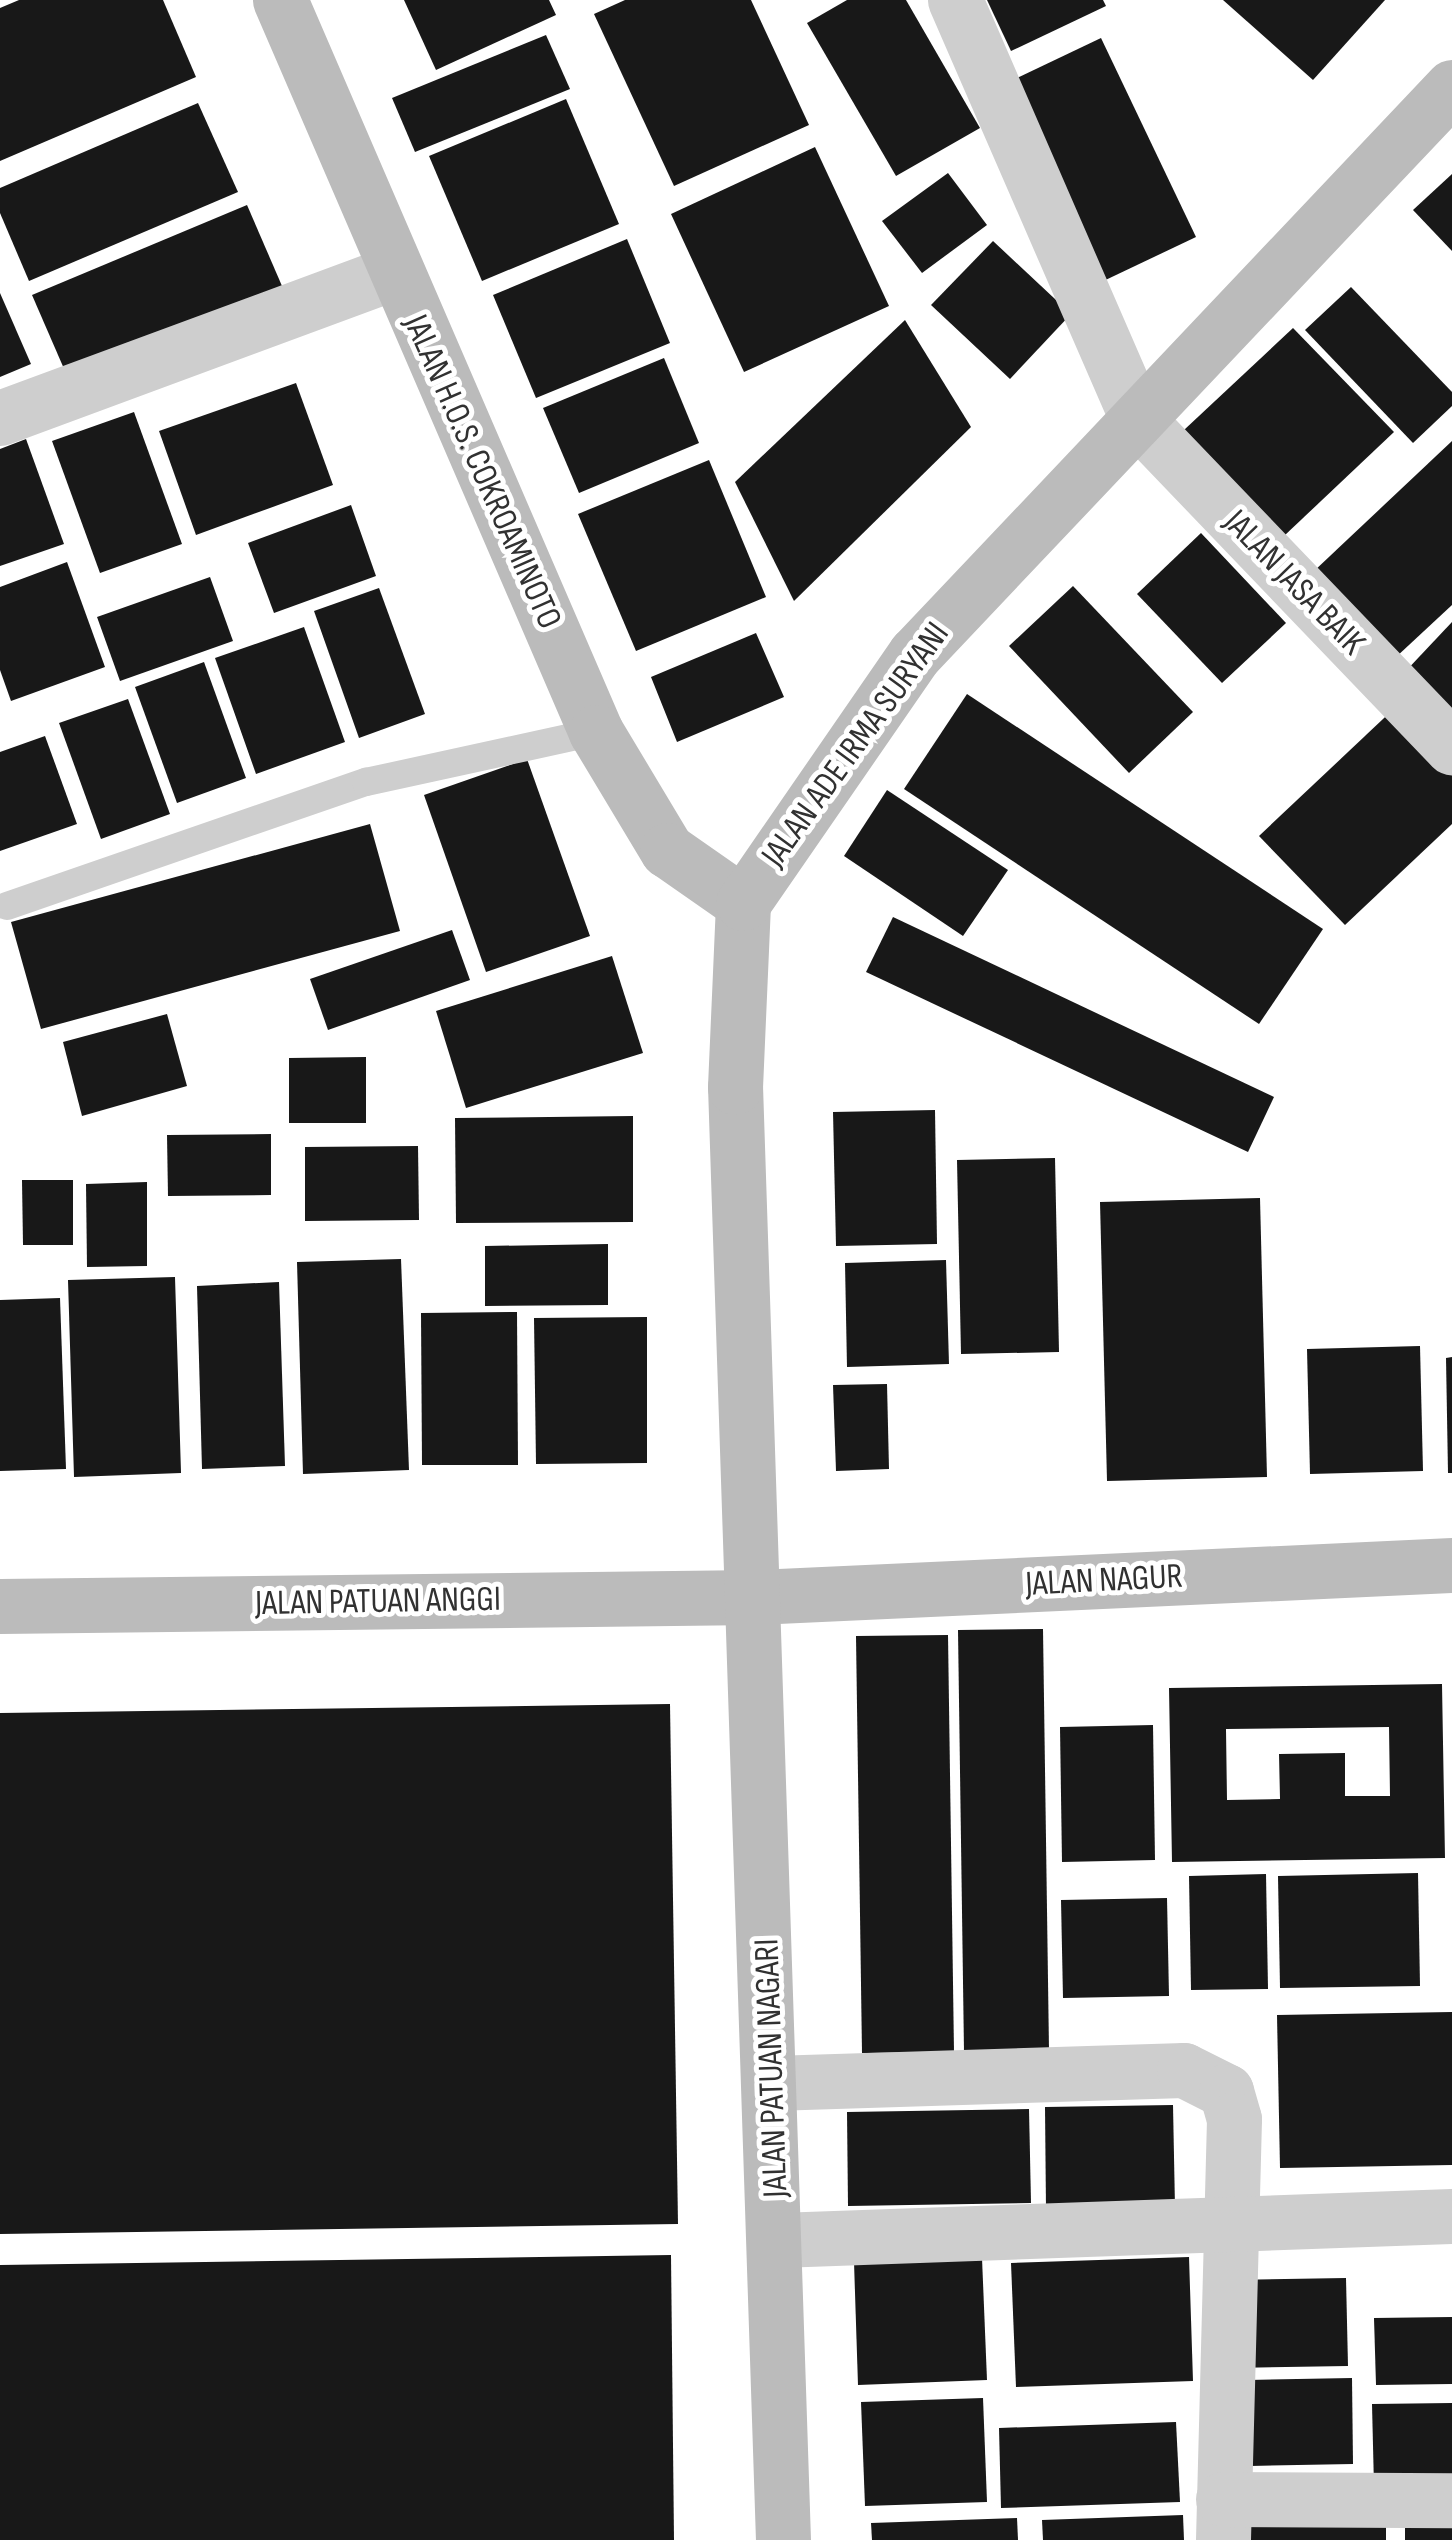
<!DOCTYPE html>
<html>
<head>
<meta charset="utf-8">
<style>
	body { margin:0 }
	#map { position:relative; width:1452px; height:2540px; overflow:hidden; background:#fff; font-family:"Sofia Sans Condensed",sans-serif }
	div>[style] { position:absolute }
	.building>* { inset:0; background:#181818 }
	.lane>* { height:28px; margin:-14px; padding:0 14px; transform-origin:14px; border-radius:14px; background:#cecece }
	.street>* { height:55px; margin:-27.5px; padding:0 27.5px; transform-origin:27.5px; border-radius:27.5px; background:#cecece }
	.secondary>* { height:55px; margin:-27.5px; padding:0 27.5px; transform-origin:27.5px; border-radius:27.5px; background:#bbb }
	span { translate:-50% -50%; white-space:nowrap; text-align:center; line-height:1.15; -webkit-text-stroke:10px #fff; paint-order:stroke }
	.street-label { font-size:35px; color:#313131 }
</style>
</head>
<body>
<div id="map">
	<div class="building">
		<i style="clip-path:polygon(19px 0,163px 0,196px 77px,0 161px,0 8px)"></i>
		<i style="clip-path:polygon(404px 0,549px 0,556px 15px,436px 70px)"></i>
		<i style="clip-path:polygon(625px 0,751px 0,809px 125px,674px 186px,594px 14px)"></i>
		<i style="clip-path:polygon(847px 0,906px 0,980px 128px,896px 176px,807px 23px)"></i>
		<i style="clip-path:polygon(987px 0,1103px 0,1106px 6px,1011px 51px)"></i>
		<i style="clip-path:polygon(1223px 0,1385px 0,1313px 80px)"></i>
		<i style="clip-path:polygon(546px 35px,570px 89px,415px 152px,392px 98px)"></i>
		<i style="clip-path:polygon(1101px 38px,1196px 237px,1095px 285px,998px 87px)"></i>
		<i style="clip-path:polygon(566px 99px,619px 224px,482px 281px,429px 156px)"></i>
		<i style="clip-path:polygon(198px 103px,238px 192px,29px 281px,0 213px,0 188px)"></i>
		<i style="clip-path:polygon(815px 147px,889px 306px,744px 372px,671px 214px)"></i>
		<i style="clip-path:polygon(948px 173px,987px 225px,922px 273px,882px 221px)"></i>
		<i style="clip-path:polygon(1452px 174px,1452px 251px,1413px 210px)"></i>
		<i style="clip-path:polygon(247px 205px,282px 286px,68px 378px,32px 295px)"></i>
		<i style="clip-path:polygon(627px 239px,670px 343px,536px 398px,493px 295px)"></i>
		<i style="clip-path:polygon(993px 241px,1071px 314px,1010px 379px,931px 305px)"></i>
		<i style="clip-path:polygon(1351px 287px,1452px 392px,1452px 406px,1413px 443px,1305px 330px)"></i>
		<i style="clip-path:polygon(0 293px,31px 364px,0 377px)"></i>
		<i style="clip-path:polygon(905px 320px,971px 427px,794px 601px,735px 482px)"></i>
		<i style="clip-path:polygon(1293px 328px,1394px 432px,1284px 536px,1184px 430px)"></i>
		<i style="clip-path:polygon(664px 358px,699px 443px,579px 493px,543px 408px)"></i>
		<i style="clip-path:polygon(296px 383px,333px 485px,196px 535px,159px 431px)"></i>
		<i style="clip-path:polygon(134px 412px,182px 544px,100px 573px,52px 441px)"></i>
		<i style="clip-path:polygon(26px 439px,64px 544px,0 566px,0 449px)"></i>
		<i style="clip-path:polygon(1452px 441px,1452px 605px,1395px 658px,1313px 572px)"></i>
		<i style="clip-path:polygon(709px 460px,766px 597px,636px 651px,578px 514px)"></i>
		<i style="clip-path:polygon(351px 505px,376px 576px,274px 613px,248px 543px)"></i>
		<i style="clip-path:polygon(1201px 533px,1286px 623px,1222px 683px,1137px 594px)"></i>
		<i style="clip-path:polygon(67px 562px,105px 667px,11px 701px,0 670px,0 587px)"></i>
		<i style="clip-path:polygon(210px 577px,233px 641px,120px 681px,97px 617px)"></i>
		<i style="clip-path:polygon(1073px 586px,1193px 712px,1129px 773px,1009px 646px)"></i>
		<i style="clip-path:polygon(379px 588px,425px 714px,359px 738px,314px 611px)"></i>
		<i style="clip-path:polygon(1452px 622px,1452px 723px,1403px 674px)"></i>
		<i style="clip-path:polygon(304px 627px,345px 742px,256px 774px,215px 658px)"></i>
		<i style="clip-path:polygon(756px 633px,784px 697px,677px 742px,651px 677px)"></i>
		<i style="clip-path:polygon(204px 662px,246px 778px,177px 803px,135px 687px)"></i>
		<i style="clip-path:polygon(967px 694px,1323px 929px,1259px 1024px,904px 789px)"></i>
		<i style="clip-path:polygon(128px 699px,170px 814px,101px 839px,59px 723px)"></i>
		<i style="clip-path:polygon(1401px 702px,1452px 755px,1452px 824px,1345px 925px,1259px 836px)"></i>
		<i style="clip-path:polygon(45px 736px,77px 824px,0 851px,0 752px)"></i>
		<i style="clip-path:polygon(527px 759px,590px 936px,486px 972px,424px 795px)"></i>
		<i style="clip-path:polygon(887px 790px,1008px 870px,963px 936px,844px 856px)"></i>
		<i style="clip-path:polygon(370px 824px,400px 931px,41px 1029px,11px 922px)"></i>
		<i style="clip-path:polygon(893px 917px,1274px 1097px,1248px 1152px,866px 972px)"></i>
		<i style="clip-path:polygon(452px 930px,470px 980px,328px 1030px,310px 979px)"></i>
		<i style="clip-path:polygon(612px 956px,643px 1053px,466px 1108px,436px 1011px)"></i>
		<i style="clip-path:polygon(167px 1014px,187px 1086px,82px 1116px,63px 1042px)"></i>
		<i style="clip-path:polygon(366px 1057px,366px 1123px,289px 1123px,289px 1058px)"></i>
		<i style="clip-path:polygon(935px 1110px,937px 1244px,836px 1246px,833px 1112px)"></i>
		<i style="clip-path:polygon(633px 1116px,633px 1222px,456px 1223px,455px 1118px)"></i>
		<i style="clip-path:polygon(271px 1134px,271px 1195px,168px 1196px,167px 1135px)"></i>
		<i style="clip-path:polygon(418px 1146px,419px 1220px,305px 1221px,305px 1147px)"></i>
		<i style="clip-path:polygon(1055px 1158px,1059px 1352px,961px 1354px,957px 1160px)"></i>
		<i style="clip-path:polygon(22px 1180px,73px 1180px,73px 1245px,23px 1245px)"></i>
		<i style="clip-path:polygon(147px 1182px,147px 1266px,87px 1267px,86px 1184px)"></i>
		<i style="clip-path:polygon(1260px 1198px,1267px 1477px,1107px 1481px,1100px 1202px)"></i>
		<i style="clip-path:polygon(608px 1244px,608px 1305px,485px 1306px,485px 1246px)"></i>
		<i style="clip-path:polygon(401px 1259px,409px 1470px,303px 1474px,297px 1262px)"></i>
		<i style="clip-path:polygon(946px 1260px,949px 1364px,847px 1367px,845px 1263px)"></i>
		<i style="clip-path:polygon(175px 1277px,181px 1473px,74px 1477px,68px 1280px)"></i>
		<i style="clip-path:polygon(279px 1282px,285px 1466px,202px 1469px,197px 1286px)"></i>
		<i style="clip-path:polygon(60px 1298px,66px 1469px,0 1471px,0 1300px)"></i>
		<i style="clip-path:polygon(517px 1312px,518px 1465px,422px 1465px,421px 1313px)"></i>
		<i style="clip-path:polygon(647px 1317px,647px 1463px,536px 1464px,534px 1318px)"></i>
		<i style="clip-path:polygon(1420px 1346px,1423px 1471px,1310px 1474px,1307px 1349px)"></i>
		<i style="clip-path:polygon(1452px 1357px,1452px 1473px,1448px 1473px,1446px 1358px)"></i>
		<i style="clip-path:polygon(887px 1384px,889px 1469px,836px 1471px,833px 1385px)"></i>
		<i style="clip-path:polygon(1043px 1629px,1049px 2051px,964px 2052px,958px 1630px)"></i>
		<i style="clip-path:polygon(948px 1635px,954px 2052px,862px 2053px,856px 1636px)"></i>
		<i style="clip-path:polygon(evenodd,1442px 1684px,1445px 1858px,1172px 1862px,1169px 1688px,1442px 1684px,1389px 1727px,1390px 1796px,1345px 1796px,1345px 1753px,1279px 1754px,1280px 1799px,1227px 1800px,1226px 1729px,1389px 1727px)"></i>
		<i style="clip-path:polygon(670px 1704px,678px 2224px,0 2234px,0 1713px)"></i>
		<i style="clip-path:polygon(1153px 1725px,1155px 1860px,1062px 1862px,1060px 1727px)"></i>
		<i style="clip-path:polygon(1418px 1873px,1420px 1986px,1280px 1988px,1278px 1876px)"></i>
		<i style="clip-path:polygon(1266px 1874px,1268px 1989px,1191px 1990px,1189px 1876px)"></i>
		<i style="clip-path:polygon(1167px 1898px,1169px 1996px,1063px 1998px,1061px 1900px)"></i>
		<i style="clip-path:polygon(1452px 2012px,1452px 2165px,1280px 2168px,1277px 2015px)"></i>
		<i style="clip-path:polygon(1173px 2105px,1175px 2208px,1046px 2210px,1045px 2107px)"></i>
		<i style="clip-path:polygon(1029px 2109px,1031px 2203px,848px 2206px,847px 2112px)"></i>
		<i style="clip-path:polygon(671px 2255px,674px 2540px,0 2540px,0 2265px)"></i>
		<i style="clip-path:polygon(1189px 2257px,1193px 2381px,1016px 2387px,1011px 2263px)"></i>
		<i style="clip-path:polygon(982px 2258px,987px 2380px,858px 2385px,854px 2262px)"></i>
		<i style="clip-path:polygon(1346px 2278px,1348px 2366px,1232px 2368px,1230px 2280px)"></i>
		<i style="clip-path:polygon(1452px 2317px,1452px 2384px,1376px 2385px,1374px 2318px)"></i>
		<i style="clip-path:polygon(1352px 2378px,1353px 2464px,1250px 2466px,1248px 2380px)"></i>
		<i style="clip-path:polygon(983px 2398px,987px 2502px,865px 2506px,861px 2402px)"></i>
		<i style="clip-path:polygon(1452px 2403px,1452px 2486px,1374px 2487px,1372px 2404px)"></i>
		<i style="clip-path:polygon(1176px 2422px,1180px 2502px,1001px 2508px,999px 2428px)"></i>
		<i style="clip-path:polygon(1183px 2515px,1184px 2540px,1043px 2540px,1042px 2520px)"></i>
		<i style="clip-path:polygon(1017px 2518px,1018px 2540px,872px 2540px,871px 2523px)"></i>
		<i style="clip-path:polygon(1386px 2523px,1386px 2540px,1235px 2540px,1234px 2526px)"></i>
		<i style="clip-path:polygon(1452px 2526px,1452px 2540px,1405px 2540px,1405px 2527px)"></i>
	</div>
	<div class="lane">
		<i style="left:7px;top:906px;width:380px;rotate:-19.1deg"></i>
		<i style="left:366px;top:782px;width:235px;rotate:-12.3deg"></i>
	</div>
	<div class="street">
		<i style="left:955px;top:0;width:457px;rotate:66.5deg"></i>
		<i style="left:1137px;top:419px;width:455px;rotate:46.2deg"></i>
		<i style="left:0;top:418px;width:421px;rotate:-20.3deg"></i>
		<i style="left:772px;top:2083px;width:412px;rotate:-1.8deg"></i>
		<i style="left:1184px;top:2070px;width:47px;rotate:26.6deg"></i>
		<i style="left:1226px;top:2091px;width:29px;rotate:74deg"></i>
		<i style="left:1234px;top:2119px;width:421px;rotate:91.5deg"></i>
		<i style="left:778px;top:2240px;width:674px;rotate:-2.04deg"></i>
		<i style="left:1223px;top:2499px;width:229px;rotate:0.3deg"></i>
	</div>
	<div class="secondary">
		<i style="left:280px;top:0;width:797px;rotate:66.65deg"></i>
		<i style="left:596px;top:732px;width:138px;rotate:59deg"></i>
		<i style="left:667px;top:850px;width:93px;rotate:34.9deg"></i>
		<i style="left:0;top:1606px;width:756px;rotate:-0.68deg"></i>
		<i style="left:756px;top:1597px;width:697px;rotate:-2.63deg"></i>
		<i style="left:783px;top:2540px;width:1454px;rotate:-91.89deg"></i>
		<i style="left:735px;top:1087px;width:184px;rotate:-87.5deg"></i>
		<i style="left:743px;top:903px;width:303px;rotate:-55.4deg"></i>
		<i style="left:915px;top:654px;width:781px;rotate:-46.56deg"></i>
	</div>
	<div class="street-label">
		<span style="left:482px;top:472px;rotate:66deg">JALAN H.O.S. COKROAMINOTO</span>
		<span style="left:1294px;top:583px;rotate:46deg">JALAN JASA BAIK</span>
		<span style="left:856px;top:745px;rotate:-54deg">JALAN ADE IRMA SURYANI</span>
		<span style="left:1104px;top:1581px;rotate:-3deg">JALAN NAGUR</span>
		<span style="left:378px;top:1602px;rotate:-1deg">JALAN PATUAN ANGGI</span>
		<span style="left:772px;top:2068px;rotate:-92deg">JALAN PATUAN NAGARI</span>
	</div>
</div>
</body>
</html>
